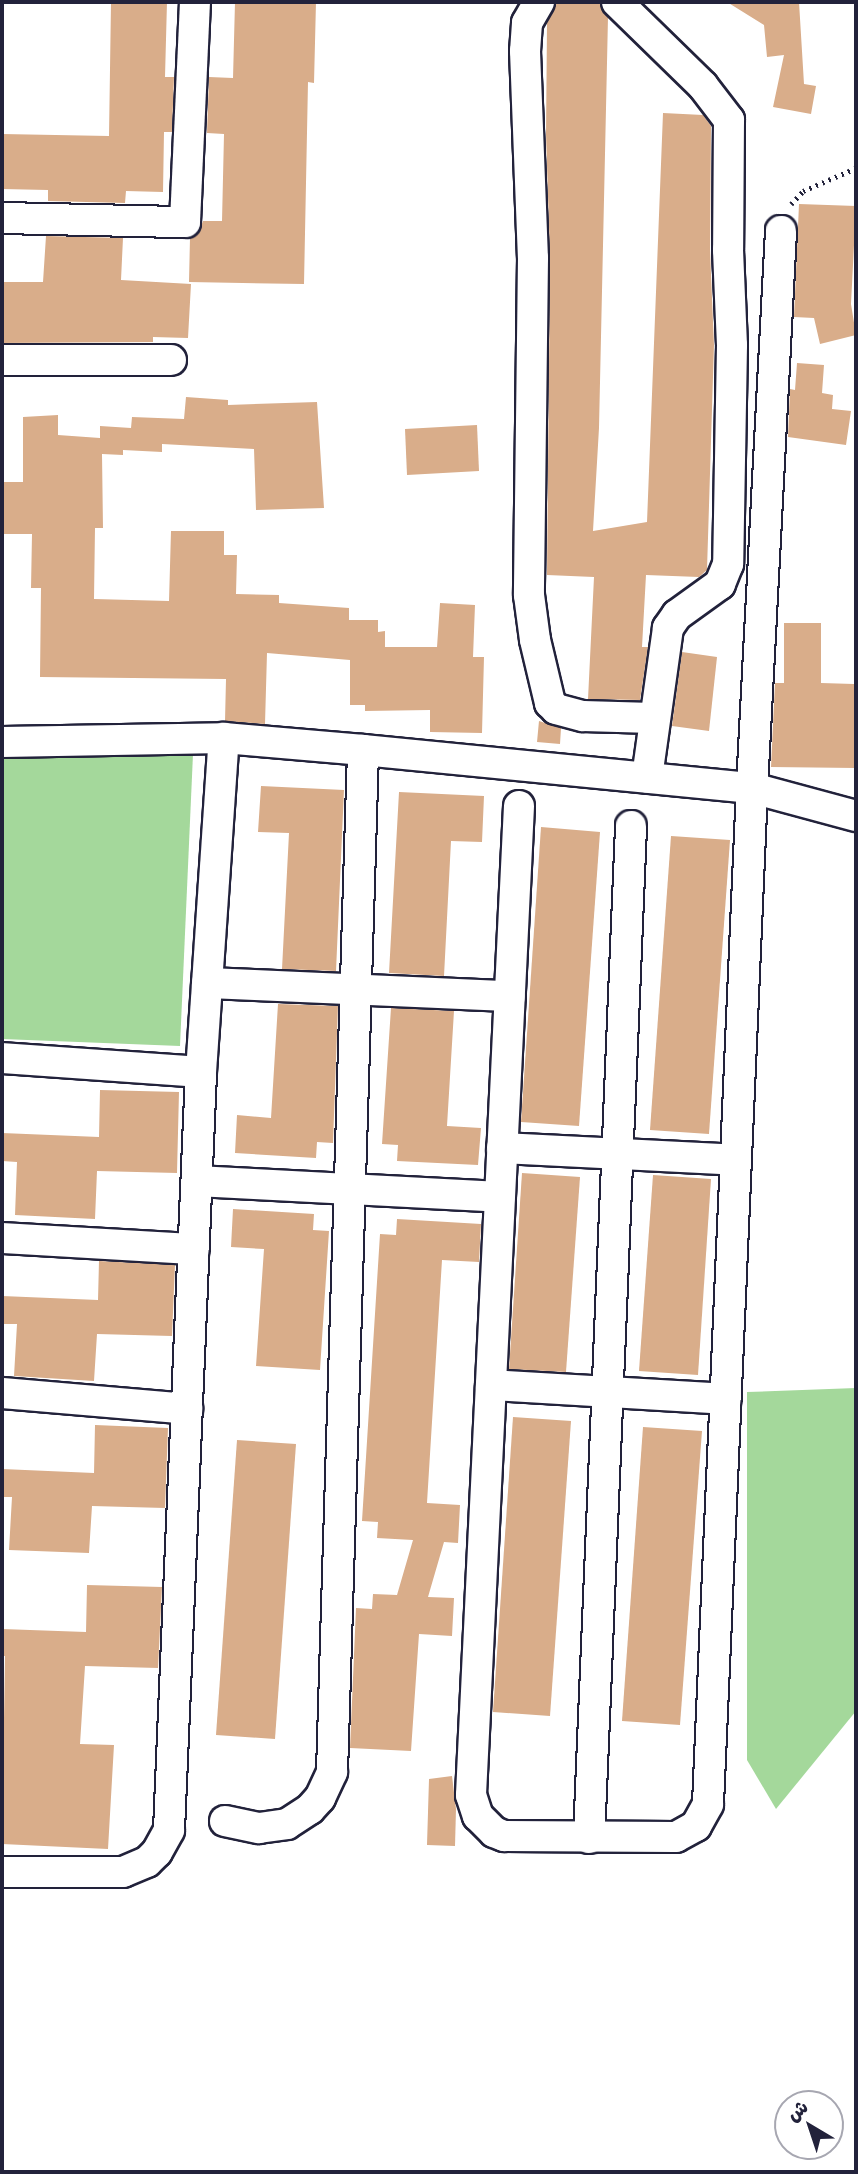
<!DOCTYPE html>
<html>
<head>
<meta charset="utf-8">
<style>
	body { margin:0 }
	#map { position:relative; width:858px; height:2174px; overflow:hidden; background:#fff; font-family:"Patrick Hand","Playpen Sans Arabic",sans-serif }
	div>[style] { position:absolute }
	.green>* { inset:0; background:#a4d89b }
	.building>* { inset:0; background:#d9ad8a }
	.path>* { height:4.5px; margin-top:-2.25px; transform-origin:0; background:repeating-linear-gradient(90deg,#22223b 0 2px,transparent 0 7px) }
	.roads { filter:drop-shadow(2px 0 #22223b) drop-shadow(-2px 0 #22223b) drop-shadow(0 2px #22223b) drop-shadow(0 -2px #22223b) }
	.minor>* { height:30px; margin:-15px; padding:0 15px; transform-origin:15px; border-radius:15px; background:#fff }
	span { translate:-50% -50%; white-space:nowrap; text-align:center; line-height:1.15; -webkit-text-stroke:5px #fff; paint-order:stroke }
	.frame { position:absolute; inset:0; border:4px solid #22223b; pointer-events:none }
	.north { position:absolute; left:774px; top:2090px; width:70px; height:70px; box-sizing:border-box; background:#fff; border:2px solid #a7a7b1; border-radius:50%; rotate:321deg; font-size:19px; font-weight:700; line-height:28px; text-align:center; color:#22223b }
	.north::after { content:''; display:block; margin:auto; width:24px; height:32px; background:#22223b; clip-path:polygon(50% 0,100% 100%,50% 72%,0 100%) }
</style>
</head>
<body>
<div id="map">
	<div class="green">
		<i style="clip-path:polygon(2px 752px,193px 754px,180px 1046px,2px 1039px)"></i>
		<i style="clip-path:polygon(856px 1388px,856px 1711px,776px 1809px,747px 1760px,747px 1392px)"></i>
	</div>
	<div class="building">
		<i style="clip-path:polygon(111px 2px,167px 2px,165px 77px,174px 77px,172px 132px,164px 132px,163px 192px,126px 191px,125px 203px,48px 201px,48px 190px,2px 189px,2px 134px,109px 136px)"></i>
		<i style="clip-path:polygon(235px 2px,316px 2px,314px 83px,308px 82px,304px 284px,189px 282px,190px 238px,199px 232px,203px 221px,222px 221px,224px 134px,207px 133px,209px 77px,233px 78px)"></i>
		<i style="clip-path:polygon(556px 2px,600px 2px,608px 17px,599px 428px,593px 531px,647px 522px,663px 113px,703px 115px,711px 126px,710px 250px,714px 345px,707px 570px,699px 577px,646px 575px,642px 647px,648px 647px,640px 700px,588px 699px,594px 577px,547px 575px,550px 258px,546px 134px,547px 23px)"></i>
		<i style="clip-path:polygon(727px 2px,799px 2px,804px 84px,816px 86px,811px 114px,773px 107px,784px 55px,767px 57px,764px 25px)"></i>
		<i style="clip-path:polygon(799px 204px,856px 206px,851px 304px,856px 335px,820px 344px,814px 318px,794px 317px)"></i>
		<i style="clip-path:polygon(46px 236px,123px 238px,121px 280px,191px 284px,188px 338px,153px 337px,153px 342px,2px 343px,2px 282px,43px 282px)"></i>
		<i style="clip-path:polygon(797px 363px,824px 365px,822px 393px,833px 395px,832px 409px,851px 411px,846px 445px,788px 437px,790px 389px,795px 390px)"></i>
		<i style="clip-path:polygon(186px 397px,228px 400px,228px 405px,317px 402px,324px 508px,256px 510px,254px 449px,162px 444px,162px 452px,123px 450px,123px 455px,102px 454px,103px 528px,95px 528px,94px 599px,169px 601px,171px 531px,224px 531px,224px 555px,237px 555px,236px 594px,279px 595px,279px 603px,349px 608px,349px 620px,378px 620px,378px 632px,385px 631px,385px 647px,437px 647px,440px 603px,475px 605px,473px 657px,484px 657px,482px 733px,430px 732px,430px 710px,365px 711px,365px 705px,350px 705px,350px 660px,267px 653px,265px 724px,225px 721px,226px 679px,40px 677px,41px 588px,31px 588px,32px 534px,2px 534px,2px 482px,23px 482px,23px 417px,58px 415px,58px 435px,100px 438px,100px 426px,131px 428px,132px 417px,184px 419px)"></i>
		<i style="clip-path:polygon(477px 425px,479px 471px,407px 475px,405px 429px)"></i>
		<i style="clip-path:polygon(784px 623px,821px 623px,821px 683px,854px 684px,856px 768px,771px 767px,775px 683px,784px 683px)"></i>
		<i style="clip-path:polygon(682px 652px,717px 657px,709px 731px,672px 726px)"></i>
		<i style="clip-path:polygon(539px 721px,561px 728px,560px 744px,537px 742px)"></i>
		<i style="clip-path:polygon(261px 786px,344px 790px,336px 971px,282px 969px,289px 833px,258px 832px)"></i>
		<i style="clip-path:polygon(399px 792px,484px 796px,482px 842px,451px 841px,444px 976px,389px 973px)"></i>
		<i style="clip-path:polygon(541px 827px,600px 832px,579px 1126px,521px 1122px)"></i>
		<i style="clip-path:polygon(671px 836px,730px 840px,709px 1134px,650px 1130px)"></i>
		<i style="clip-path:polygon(278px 1004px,338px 1006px,333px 1143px,317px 1142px,316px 1158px,235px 1153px,237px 1115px,271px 1118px)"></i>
		<i style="clip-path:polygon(391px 1008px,454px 1011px,447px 1126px,481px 1128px,478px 1165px,397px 1161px,398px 1145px,382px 1144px)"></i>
		<i style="clip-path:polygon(100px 1090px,179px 1092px,177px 1173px,97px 1171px,95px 1219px,15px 1215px,17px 1162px,2px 1161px,2px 1133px,99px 1137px)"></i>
		<i style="clip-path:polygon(522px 1173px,580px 1177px,566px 1372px,509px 1369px)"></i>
		<i style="clip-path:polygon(653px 1175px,711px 1179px,698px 1375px,639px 1371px)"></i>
		<i style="clip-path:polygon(233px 1209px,314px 1214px,313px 1230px,329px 1231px,320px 1370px,256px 1366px,264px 1249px,231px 1247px)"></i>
		<i style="clip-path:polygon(397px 1219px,481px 1224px,479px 1262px,442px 1260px,427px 1503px,460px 1505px,458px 1543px,444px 1542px,428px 1597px,454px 1598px,452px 1636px,419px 1634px,411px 1751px,350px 1748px,356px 1608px,372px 1609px,373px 1594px,397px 1595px,413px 1540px,377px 1538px,378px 1522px,362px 1521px,380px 1234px,396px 1235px)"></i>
		<i style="clip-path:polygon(99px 1261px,175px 1265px,172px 1336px,97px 1334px,94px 1381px,14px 1376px,17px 1324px,2px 1324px,2px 1296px,98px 1300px)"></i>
		<i style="clip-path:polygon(513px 1417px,571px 1421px,550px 1716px,493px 1712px)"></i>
		<i style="clip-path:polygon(95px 1425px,168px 1428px,165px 1508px,92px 1506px,89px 1553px,9px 1550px,12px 1497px,2px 1497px,2px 1469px,94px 1473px)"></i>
		<i style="clip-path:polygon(643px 1427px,702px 1431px,680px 1725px,622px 1721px)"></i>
		<i style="clip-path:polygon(237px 1440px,296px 1444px,275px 1739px,216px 1735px)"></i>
		<i style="clip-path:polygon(87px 1585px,162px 1587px,158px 1668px,85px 1666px,80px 1744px,114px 1745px,108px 1849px,2px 1844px,5px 1656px,2px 1656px,2px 1629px,86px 1632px)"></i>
		<i style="clip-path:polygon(452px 1776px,456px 1809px,455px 1846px,427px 1845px,429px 1779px)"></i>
	</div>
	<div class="path">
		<i style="left:791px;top:204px;width:18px;rotate:-47deg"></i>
		<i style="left:803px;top:191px;width:58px;rotate:-23.5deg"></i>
	</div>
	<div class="roads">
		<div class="minor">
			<i style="left:539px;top:2px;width:24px;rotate:120deg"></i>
			<i style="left:527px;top:23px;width:28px;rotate:94deg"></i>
			<i style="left:525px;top:51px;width:207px;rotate:87.8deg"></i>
			<i style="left:533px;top:258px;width:337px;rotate:90.7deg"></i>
			<i style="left:529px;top:595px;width:45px;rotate:82.4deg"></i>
			<i style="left:535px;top:640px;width:65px;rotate:76.6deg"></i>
			<i style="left:550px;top:703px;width:8px;rotate:45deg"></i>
			<i style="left:556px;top:709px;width:28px;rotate:15deg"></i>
			<i style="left:583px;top:716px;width:70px;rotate:1.6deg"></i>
			<i style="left:617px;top:2px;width:120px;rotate:44.3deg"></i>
			<i style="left:703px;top:86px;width:43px;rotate:52.6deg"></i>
			<i style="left:729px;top:120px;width:130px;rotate:90.4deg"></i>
			<i style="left:728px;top:250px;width:95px;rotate:87.6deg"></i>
			<i style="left:732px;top:345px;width:219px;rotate:91deg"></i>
			<i style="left:728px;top:564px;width:22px;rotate:112deg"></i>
			<i style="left:720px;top:584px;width:53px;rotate:144.2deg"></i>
			<i style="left:677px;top:615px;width:16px;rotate:125deg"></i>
			<i style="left:668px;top:628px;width:151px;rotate:98deg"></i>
			<i style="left:2px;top:218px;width:183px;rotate:1.3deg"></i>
			<i style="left:185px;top:222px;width:220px;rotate:-87.4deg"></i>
			<i style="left:2px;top:360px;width:169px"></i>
			<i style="left:2px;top:742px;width:222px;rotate:-1deg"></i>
			<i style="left:224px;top:738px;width:140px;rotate:4.9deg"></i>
			<i style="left:363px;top:750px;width:391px;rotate:5.6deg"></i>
			<i style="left:752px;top:788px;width:108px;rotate:15.1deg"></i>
			<i style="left:519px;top:806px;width:990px;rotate:92.78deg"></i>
			<i style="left:471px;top:1795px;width:22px;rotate:72deg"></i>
			<i style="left:478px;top:1816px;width:23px;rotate:45deg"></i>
			<i style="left:494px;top:1832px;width:11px;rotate:22deg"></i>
			<i style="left:504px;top:1836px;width:172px;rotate:0.3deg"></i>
			<i style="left:676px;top:1837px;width:23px;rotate:-29deg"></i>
			<i style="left:696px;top:1826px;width:25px;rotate:-61deg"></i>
			<i style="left:708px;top:1804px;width:1017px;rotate:-87.52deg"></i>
			<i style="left:752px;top:788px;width:558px;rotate:-87.02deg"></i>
			<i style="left:207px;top:983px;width:303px;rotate:2.5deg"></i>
			<i style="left:2px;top:1058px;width:199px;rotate:4deg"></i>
			<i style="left:502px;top:1148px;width:234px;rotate:2.9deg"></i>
			<i style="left:197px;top:1181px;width:303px;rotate:3deg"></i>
			<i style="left:2px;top:1238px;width:192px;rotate:3.3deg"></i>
			<i style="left:491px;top:1385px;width:235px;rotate:3.4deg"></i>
			<i style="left:2px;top:1393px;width:186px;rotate:4.9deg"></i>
			<i style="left:225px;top:1821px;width:35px;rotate:12deg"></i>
			<i style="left:259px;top:1828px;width:28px;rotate:-8deg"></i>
			<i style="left:287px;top:1824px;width:27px;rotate:-33deg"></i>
			<i style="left:310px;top:1809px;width:15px;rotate:-48deg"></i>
			<i style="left:320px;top:1798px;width:29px;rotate:-65deg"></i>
			<i style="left:332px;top:1772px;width:1022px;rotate:-88.26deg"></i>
			<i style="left:589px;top:1838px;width:1013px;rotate:-87.62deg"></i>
			<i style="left:2px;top:1872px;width:121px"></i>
			<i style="left:123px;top:1872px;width:26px;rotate:-23deg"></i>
			<i style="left:147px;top:1862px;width:14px;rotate:-45deg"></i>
			<i style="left:157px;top:1852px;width:25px;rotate:-61deg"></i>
			<i style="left:169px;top:1830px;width:759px;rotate:-87.58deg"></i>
			<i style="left:201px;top:1072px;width:335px;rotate:-86.1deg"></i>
		</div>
	</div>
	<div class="frame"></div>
	<div class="north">ش</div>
</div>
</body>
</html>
